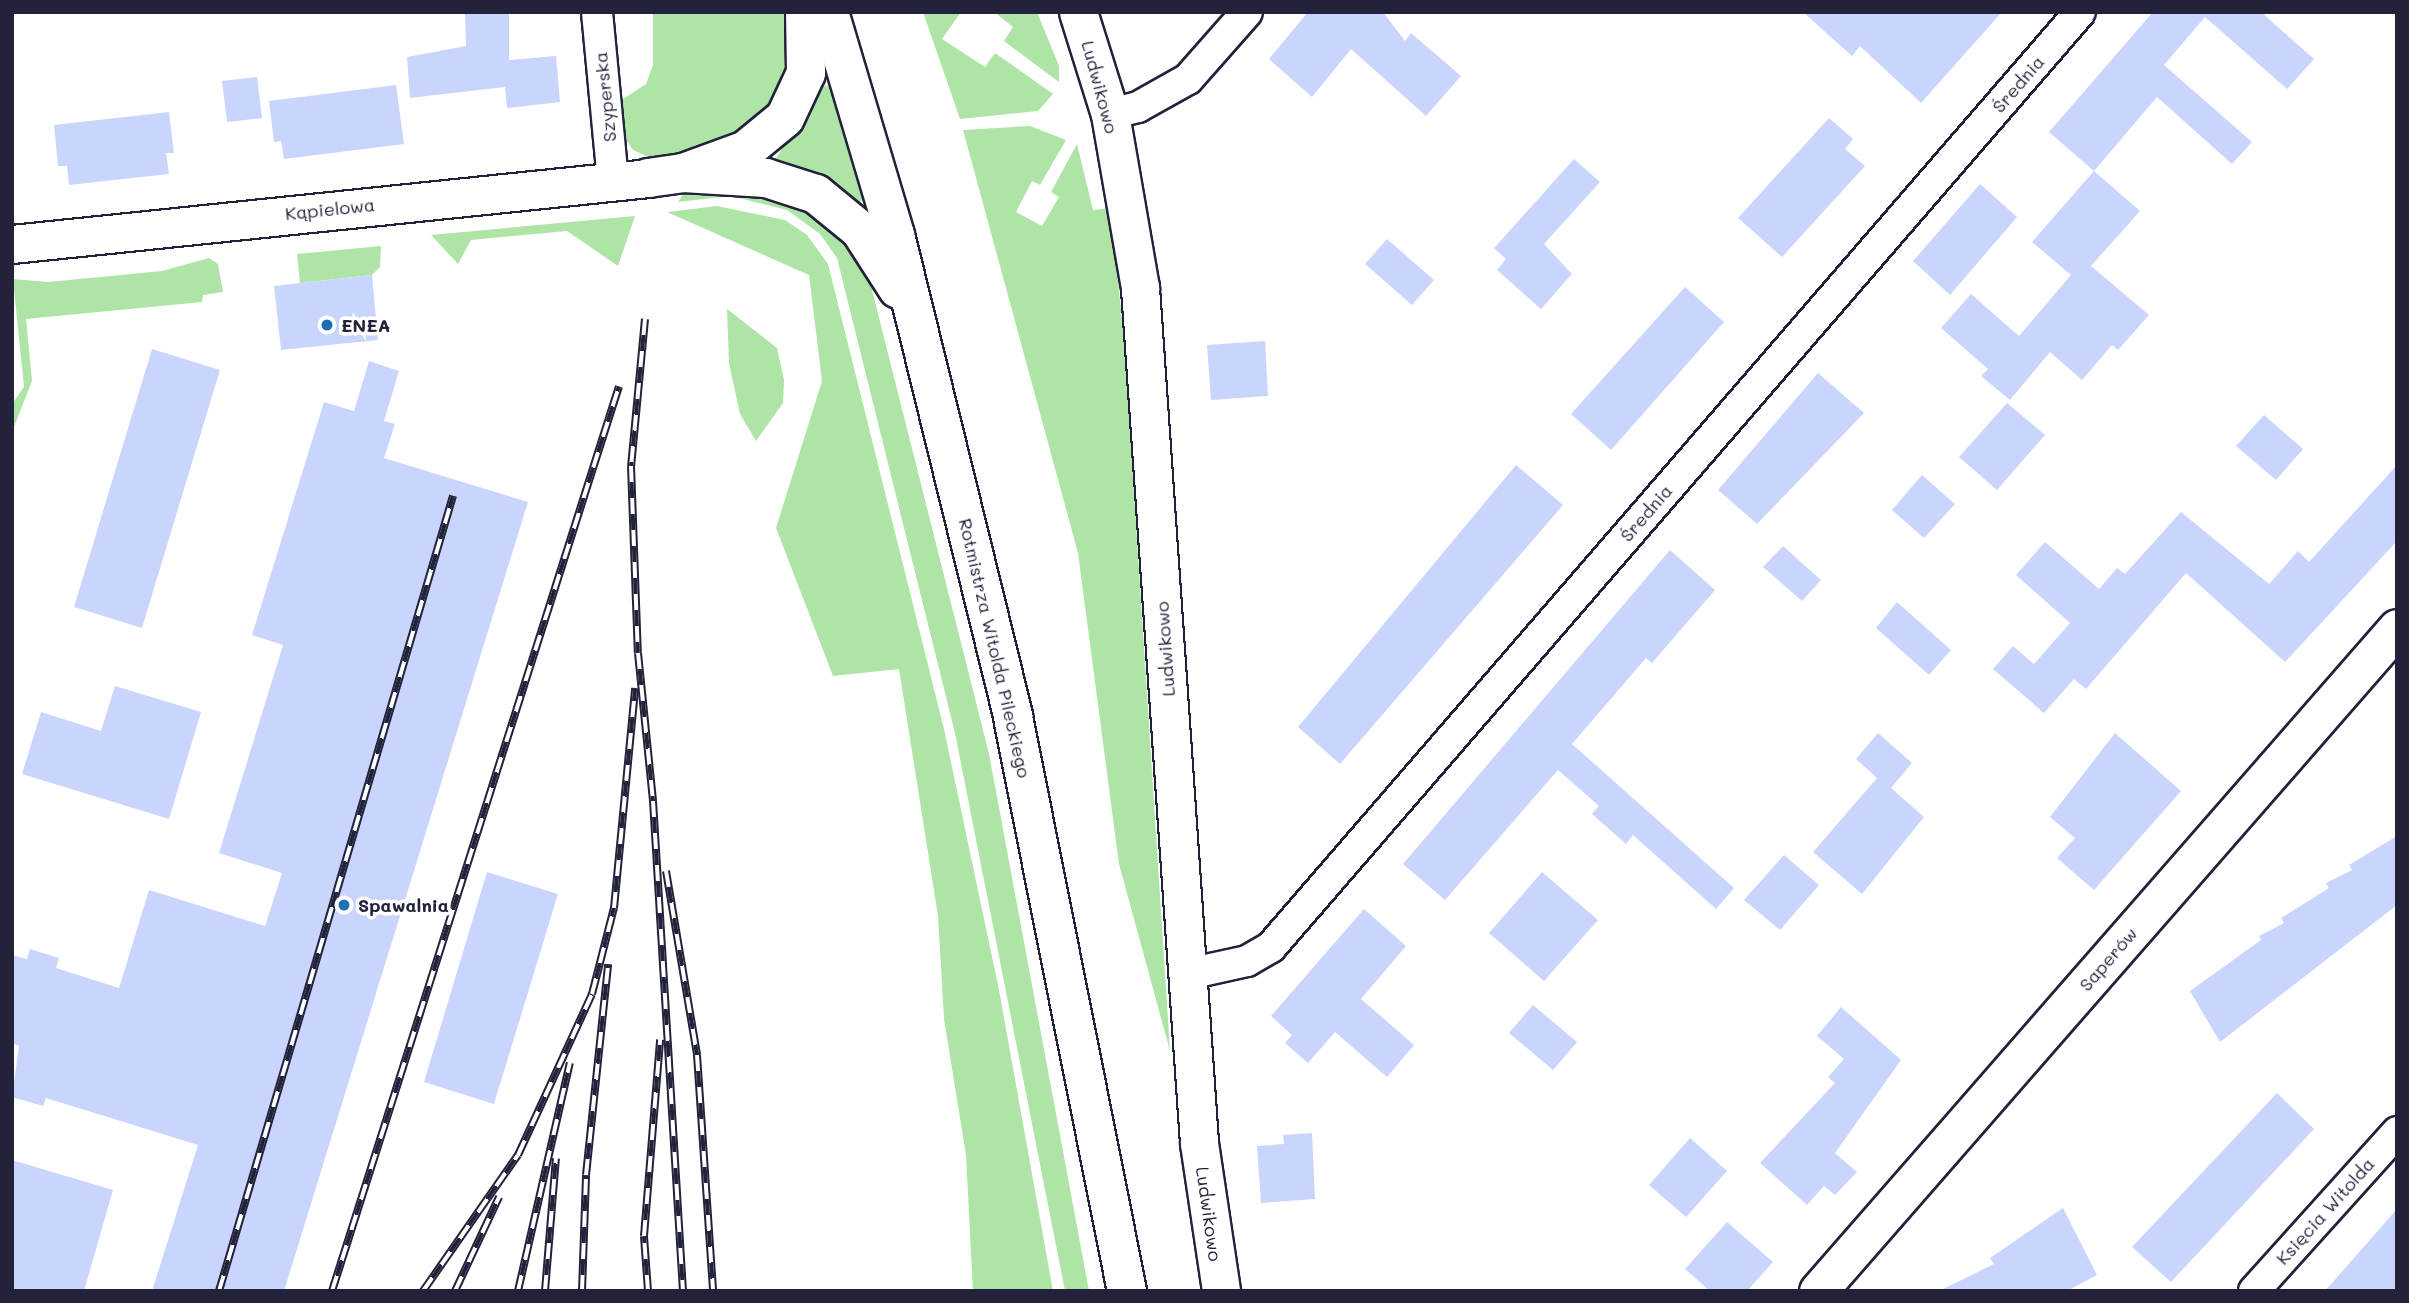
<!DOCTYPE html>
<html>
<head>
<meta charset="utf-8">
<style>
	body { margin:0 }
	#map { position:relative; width:2409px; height:1303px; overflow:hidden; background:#fff; font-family:Mali,sans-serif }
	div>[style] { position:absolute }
	.green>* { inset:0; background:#afe4a7 }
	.building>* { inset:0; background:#cad5fd }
	.roads { filter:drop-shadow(2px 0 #22223b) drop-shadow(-2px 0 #22223b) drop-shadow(0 2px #22223b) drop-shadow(0 -2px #22223b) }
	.minor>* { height:30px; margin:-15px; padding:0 15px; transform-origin:15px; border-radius:15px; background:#fff }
	.tertiary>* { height:37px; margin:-18.5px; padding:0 18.5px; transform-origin:18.5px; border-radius:18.5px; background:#fff }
	.primary>* { height:38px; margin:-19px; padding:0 19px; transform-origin:19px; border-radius:19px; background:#fff }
	.rail>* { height:8px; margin-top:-4px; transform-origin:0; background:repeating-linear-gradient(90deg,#fff 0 16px,#22223b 0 32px); box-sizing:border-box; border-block:2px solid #22223b }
	.dots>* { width:19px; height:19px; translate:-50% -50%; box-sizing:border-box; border:4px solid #fff; border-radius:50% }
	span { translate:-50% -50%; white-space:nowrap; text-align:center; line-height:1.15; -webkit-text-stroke:7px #fff; paint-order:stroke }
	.street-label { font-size:18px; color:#22223b }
	.poi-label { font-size:18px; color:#22223b; font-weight:700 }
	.left { translate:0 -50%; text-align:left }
	.frame { position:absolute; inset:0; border:14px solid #22223b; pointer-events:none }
</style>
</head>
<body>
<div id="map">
	<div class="green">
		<i style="clip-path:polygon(653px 12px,788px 12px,790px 78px,761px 122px,703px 153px,651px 158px,633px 150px,625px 138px,620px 101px,646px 84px,653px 65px)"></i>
		<i style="clip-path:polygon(923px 12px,961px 12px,942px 39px,985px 67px,995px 53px,1053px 94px,1038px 111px,960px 119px)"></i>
		<i style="clip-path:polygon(994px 12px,1037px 12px,1059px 66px,1059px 82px,1004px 41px,1013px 27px)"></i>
		<i style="clip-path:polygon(830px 85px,864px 198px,859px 204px,814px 175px,775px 160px,821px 87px)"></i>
		<i style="clip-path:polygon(1030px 126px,1066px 140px,1040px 185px,1032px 181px,1016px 212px,1042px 226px,1059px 197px,1051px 192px,1077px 144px,1093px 210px,1110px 208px,1124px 337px,1170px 1051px,1119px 864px,1078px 553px,963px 130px)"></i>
		<i style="clip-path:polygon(710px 189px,770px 191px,833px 225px,868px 274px,989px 754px,1089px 1291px,1065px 1291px,955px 733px,837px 258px,820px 234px,787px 210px,731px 196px,678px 202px,684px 193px)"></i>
		<i style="clip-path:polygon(717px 206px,785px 220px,807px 235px,828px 264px,944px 729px,999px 990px,1053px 1291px,973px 1291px,966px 1155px,944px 1019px,938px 916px,899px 669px,833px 676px,776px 528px,822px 381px,809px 275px,667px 212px)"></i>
		<i style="clip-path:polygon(635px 216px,618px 266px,567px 231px,471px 240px,458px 264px,431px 235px)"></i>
		<i style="clip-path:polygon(381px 246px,380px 267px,372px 275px,300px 283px,297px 254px)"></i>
		<i style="clip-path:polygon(209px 258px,218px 264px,223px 292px,203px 295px,202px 302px,26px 319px,32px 381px,12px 432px,12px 404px,24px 387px,13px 279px,48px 282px,162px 271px)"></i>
		<i style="clip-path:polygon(727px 309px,777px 348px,784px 380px,783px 403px,756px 441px,740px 414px,729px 363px)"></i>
	</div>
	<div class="building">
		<i style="clip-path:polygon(465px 12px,509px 12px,509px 60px,556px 56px,560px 102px,507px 108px,505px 87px,410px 98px,407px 57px,466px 46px)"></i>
		<i style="clip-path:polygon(1308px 12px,1383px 12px,1405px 41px,1411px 33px,1461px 76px,1426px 116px,1351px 49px,1312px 97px,1269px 59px)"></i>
		<i style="clip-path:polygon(1803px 12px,2002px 12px,1921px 103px,1860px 46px,1852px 56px)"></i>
		<i style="clip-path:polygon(2153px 12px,2261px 12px,2314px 59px,2287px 89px,2205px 17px,2164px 65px,2252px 142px,2232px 164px,2157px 97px,2094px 171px,2049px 132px)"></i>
		<i style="clip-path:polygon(257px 77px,262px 118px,227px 122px,222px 81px)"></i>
		<i style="clip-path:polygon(396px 85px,404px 144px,284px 159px,281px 141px,274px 142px,269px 101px)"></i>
		<i style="clip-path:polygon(169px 112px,174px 153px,166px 153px,169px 174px,69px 185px,67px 166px,58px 166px,54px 125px)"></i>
		<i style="clip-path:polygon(1829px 118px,1853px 139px,1845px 149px,1865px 166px,1782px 257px,1738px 218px)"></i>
		<i style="clip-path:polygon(1574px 159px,1600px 182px,1544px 244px,1572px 274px,1541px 309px,1497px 270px,1506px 259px,1494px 248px)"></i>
		<i style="clip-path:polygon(2094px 171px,2140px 211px,2091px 266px,2149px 315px,2118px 350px,2112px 345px,2082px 380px,2050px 352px,2010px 400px,1981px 376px,1988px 369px,1941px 328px,1971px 294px,2019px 336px,2071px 275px,2032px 242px)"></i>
		<i style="clip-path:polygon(1980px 184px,2017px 217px,1950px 295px,1913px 261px)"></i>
		<i style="clip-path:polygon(1387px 239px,1434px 280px,1412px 305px,1365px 264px)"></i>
		<i style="clip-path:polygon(372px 275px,378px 340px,281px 350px,274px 286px)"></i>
		<i style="clip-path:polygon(1685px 287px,1724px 322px,1611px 450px,1571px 414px)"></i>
		<i style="clip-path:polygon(1265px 341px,1268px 396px,1211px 400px,1207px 345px)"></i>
		<i style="clip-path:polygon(152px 349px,220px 370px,142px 628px,74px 607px)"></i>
		<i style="clip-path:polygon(369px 361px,399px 371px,384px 421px,395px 424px,384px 458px,528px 502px,284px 1291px,152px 1291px,198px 1145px,46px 1098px,43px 1106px,12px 1097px,19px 1046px,12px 1043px,12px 955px,27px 959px,30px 949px,59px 958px,56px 968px,119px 988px,149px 890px,265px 926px,282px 873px,219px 853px,283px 645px,252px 635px,324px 402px,354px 411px)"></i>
		<i style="clip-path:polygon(1818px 373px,1864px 413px,1757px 524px,1718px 490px)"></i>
		<i style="clip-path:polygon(2007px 403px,2045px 435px,1997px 490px,1959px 457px)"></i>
		<i style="clip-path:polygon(2264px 415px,2303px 449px,2276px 480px,2236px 446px)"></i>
		<i style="clip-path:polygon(1516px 465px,1563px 505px,1340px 764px,1298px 727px)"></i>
		<i style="clip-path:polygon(2397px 465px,2397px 541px,2285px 662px,2186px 573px,2086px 689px,2074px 679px,2044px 713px,1993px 669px,2013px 646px,2034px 664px,2070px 623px,2016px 575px,2045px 542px,2099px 589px,2117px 568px,2125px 574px,2181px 512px,2269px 584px,2298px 551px,2309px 562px)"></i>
		<i style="clip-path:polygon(1922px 475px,1955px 504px,1924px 538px,1892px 510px)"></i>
		<i style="clip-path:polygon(1783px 546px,1821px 580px,1802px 601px,1763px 567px)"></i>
		<i style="clip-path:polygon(1670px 550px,1715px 590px,1652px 663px,1646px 658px,1572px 744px,1734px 888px,1716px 909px,1633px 835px,1626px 844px,1592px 814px,1599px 806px,1558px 770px,1445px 900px,1403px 864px)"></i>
		<i style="clip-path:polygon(1897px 602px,1951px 650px,1929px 675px,1876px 628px)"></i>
		<i style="clip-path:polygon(115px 686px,201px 712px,169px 819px,22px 774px,41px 712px,101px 731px)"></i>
		<i style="clip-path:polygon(1878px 733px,1912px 763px,1891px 788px,1924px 817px,1862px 894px,1813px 852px,1877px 778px,1856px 759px)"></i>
		<i style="clip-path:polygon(2115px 733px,2181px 791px,2094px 890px,2057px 858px,2075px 838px,2050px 817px)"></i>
		<i style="clip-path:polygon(2397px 836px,2397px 905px,2220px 1042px,2190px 991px,2261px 940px,2259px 936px,2284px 923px,2281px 918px,2329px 888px,2326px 883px,2352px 870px,2349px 865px)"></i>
		<i style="clip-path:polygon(1784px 855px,1819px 885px,1780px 930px,1744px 900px)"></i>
		<i style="clip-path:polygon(487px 872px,558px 894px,494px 1104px,424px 1082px)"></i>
		<i style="clip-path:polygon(1542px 872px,1598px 920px,1544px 981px,1489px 933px)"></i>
		<i style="clip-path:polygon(1364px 909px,1406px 946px,1361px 999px,1414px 1045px,1387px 1077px,1335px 1032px,1308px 1063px,1285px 1043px,1292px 1035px,1271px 1016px)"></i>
		<i style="clip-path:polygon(1533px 1005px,1577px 1042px,1553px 1070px,1509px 1033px)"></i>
		<i style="clip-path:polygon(1841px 1007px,1901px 1060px,1835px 1153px,1857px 1172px,1835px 1195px,1824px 1186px,1807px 1205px,1760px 1163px,1835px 1083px,1828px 1077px,1844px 1059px,1817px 1036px)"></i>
		<i style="clip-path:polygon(2277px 1093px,2314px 1129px,2171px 1282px,2132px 1247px)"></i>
		<i style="clip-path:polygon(1312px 1133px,1315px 1199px,1261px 1203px,1257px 1146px,1284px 1144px,1283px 1135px)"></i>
		<i style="clip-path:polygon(1690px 1138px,1727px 1171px,1686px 1217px,1649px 1185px)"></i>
		<i style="clip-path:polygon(12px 1160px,113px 1190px,84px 1291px,12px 1291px)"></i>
		<i style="clip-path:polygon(2063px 1208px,2097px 1275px,2067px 1291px,1939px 1291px,1994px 1264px,1990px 1258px)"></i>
		<i style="clip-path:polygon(2397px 1209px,2397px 1291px,2325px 1291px)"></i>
		<i style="clip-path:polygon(1727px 1222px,1773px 1262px,1747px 1291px,1710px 1291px,1685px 1269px)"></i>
	</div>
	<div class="roads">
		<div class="minor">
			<i style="left:597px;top:12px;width:170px;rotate:84.6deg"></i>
			<i style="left:1110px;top:114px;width:29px;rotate:-14deg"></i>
			<i style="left:1138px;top:107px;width:57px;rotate:-29.2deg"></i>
			<i style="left:1188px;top:79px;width:89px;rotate:-48.6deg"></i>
			<i style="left:1188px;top:974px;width:60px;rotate:-12.4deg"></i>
			<i style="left:1247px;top:961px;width:28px;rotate:-30deg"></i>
			<i style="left:1271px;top:947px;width:1236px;rotate:-49.13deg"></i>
			<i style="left:2254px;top:1291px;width:214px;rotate:-48deg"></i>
		</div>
		<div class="tertiary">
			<i style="left:1078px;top:12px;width:107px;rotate:72.6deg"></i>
			<i style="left:1110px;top:114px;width:177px;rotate:80.2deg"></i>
			<i style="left:1140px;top:288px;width:857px;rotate:86.05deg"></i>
			<i style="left:1199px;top:1143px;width:150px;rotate:81.5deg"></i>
			<i style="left:12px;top:244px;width:639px;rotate:-5.92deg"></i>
			<i style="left:1818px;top:1291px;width:880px;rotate:-48.87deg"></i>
		</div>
		<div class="primary">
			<i style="left:829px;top:12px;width:233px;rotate:73.5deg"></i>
			<i style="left:895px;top:235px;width:496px;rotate:76.2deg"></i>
			<i style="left:1013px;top:717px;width:585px;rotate:78.77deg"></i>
			<i style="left:683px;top:173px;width:83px;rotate:3.4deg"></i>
			<i style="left:766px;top:178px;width:52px;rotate:17.7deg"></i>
			<i style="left:816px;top:194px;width:57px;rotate:39.3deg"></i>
			<i style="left:860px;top:230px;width:70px;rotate:57.2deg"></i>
			<i style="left:648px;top:178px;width:35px;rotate:-8deg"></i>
			<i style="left:683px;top:173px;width:67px;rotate:-20.1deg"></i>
			<i style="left:746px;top:150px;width:50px;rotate:-39.4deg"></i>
			<i style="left:785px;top:118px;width:50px;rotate:-65deg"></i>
			<i style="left:806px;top:73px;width:61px;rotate:-90.9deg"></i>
		</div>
	</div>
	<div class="rail">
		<i style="left:645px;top:319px;width:148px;rotate:95.4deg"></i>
		<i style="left:631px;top:466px;width:187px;rotate:87.9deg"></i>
		<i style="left:638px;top:653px;width:149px;rotate:84.2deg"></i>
		<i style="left:653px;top:801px;width:491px;rotate:86.5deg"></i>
		<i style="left:666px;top:871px;width:187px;rotate:80.4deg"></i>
		<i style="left:697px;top:1055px;width:237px;rotate:86.1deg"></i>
		<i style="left:219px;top:1291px;width:829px;rotate:-73.6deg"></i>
		<i style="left:332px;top:1291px;width:949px;rotate:-72.4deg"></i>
		<i style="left:423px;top:1291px;width:166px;rotate:-55.1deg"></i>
		<i style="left:518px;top:1155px;width:177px;rotate:-65.3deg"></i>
		<i style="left:592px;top:994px;width:89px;rotate:-75.7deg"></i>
		<i style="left:614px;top:908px;width:221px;rotate:-84.5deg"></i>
		<i style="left:455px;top:1291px;width:104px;rotate:-64.9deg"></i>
		<i style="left:518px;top:1291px;width:234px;rotate:-77.2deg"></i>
		<i style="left:545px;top:1291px;width:133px;rotate:-85.3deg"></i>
		<i style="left:582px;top:1291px;width:116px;rotate:-88deg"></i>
		<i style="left:586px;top:1175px;width:212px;rotate:-84deg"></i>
		<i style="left:648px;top:1291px;width:55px;rotate:-94.2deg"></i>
		<i style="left:644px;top:1236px;width:197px;rotate:-85.3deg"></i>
	</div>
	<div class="dots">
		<i style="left:327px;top:325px;background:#1f6fb2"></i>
		<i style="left:344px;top:905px;background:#1f6fb2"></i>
	</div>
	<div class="street-label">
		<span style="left:2018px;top:84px;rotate:-49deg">Średnia</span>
		<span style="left:1100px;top:87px;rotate:75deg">Ludwikowo</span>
		<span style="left:605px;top:97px;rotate:-96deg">Szyperska</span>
		<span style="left:330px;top:209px;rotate:-6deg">Kąpielowa</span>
		<span style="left:1646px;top:513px;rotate:-49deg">Średnia</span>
		<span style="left:995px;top:648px;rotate:77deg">Rotmistrza Witolda Pileckiego</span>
		<span style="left:1165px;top:649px;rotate:-94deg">Ludwikowo</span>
		<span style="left:2108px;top:959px;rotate:-49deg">Saperów</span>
		<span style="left:2325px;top:1211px;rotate:-48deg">Księcia Witolda</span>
		<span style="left:1209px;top:1214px;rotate:82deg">Ludwikowo</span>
	</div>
	<div class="poi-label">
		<span class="left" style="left:341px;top:325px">ENEA</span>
		<span class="left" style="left:358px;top:905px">Spawalnia</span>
	</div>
	<div class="frame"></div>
</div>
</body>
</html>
